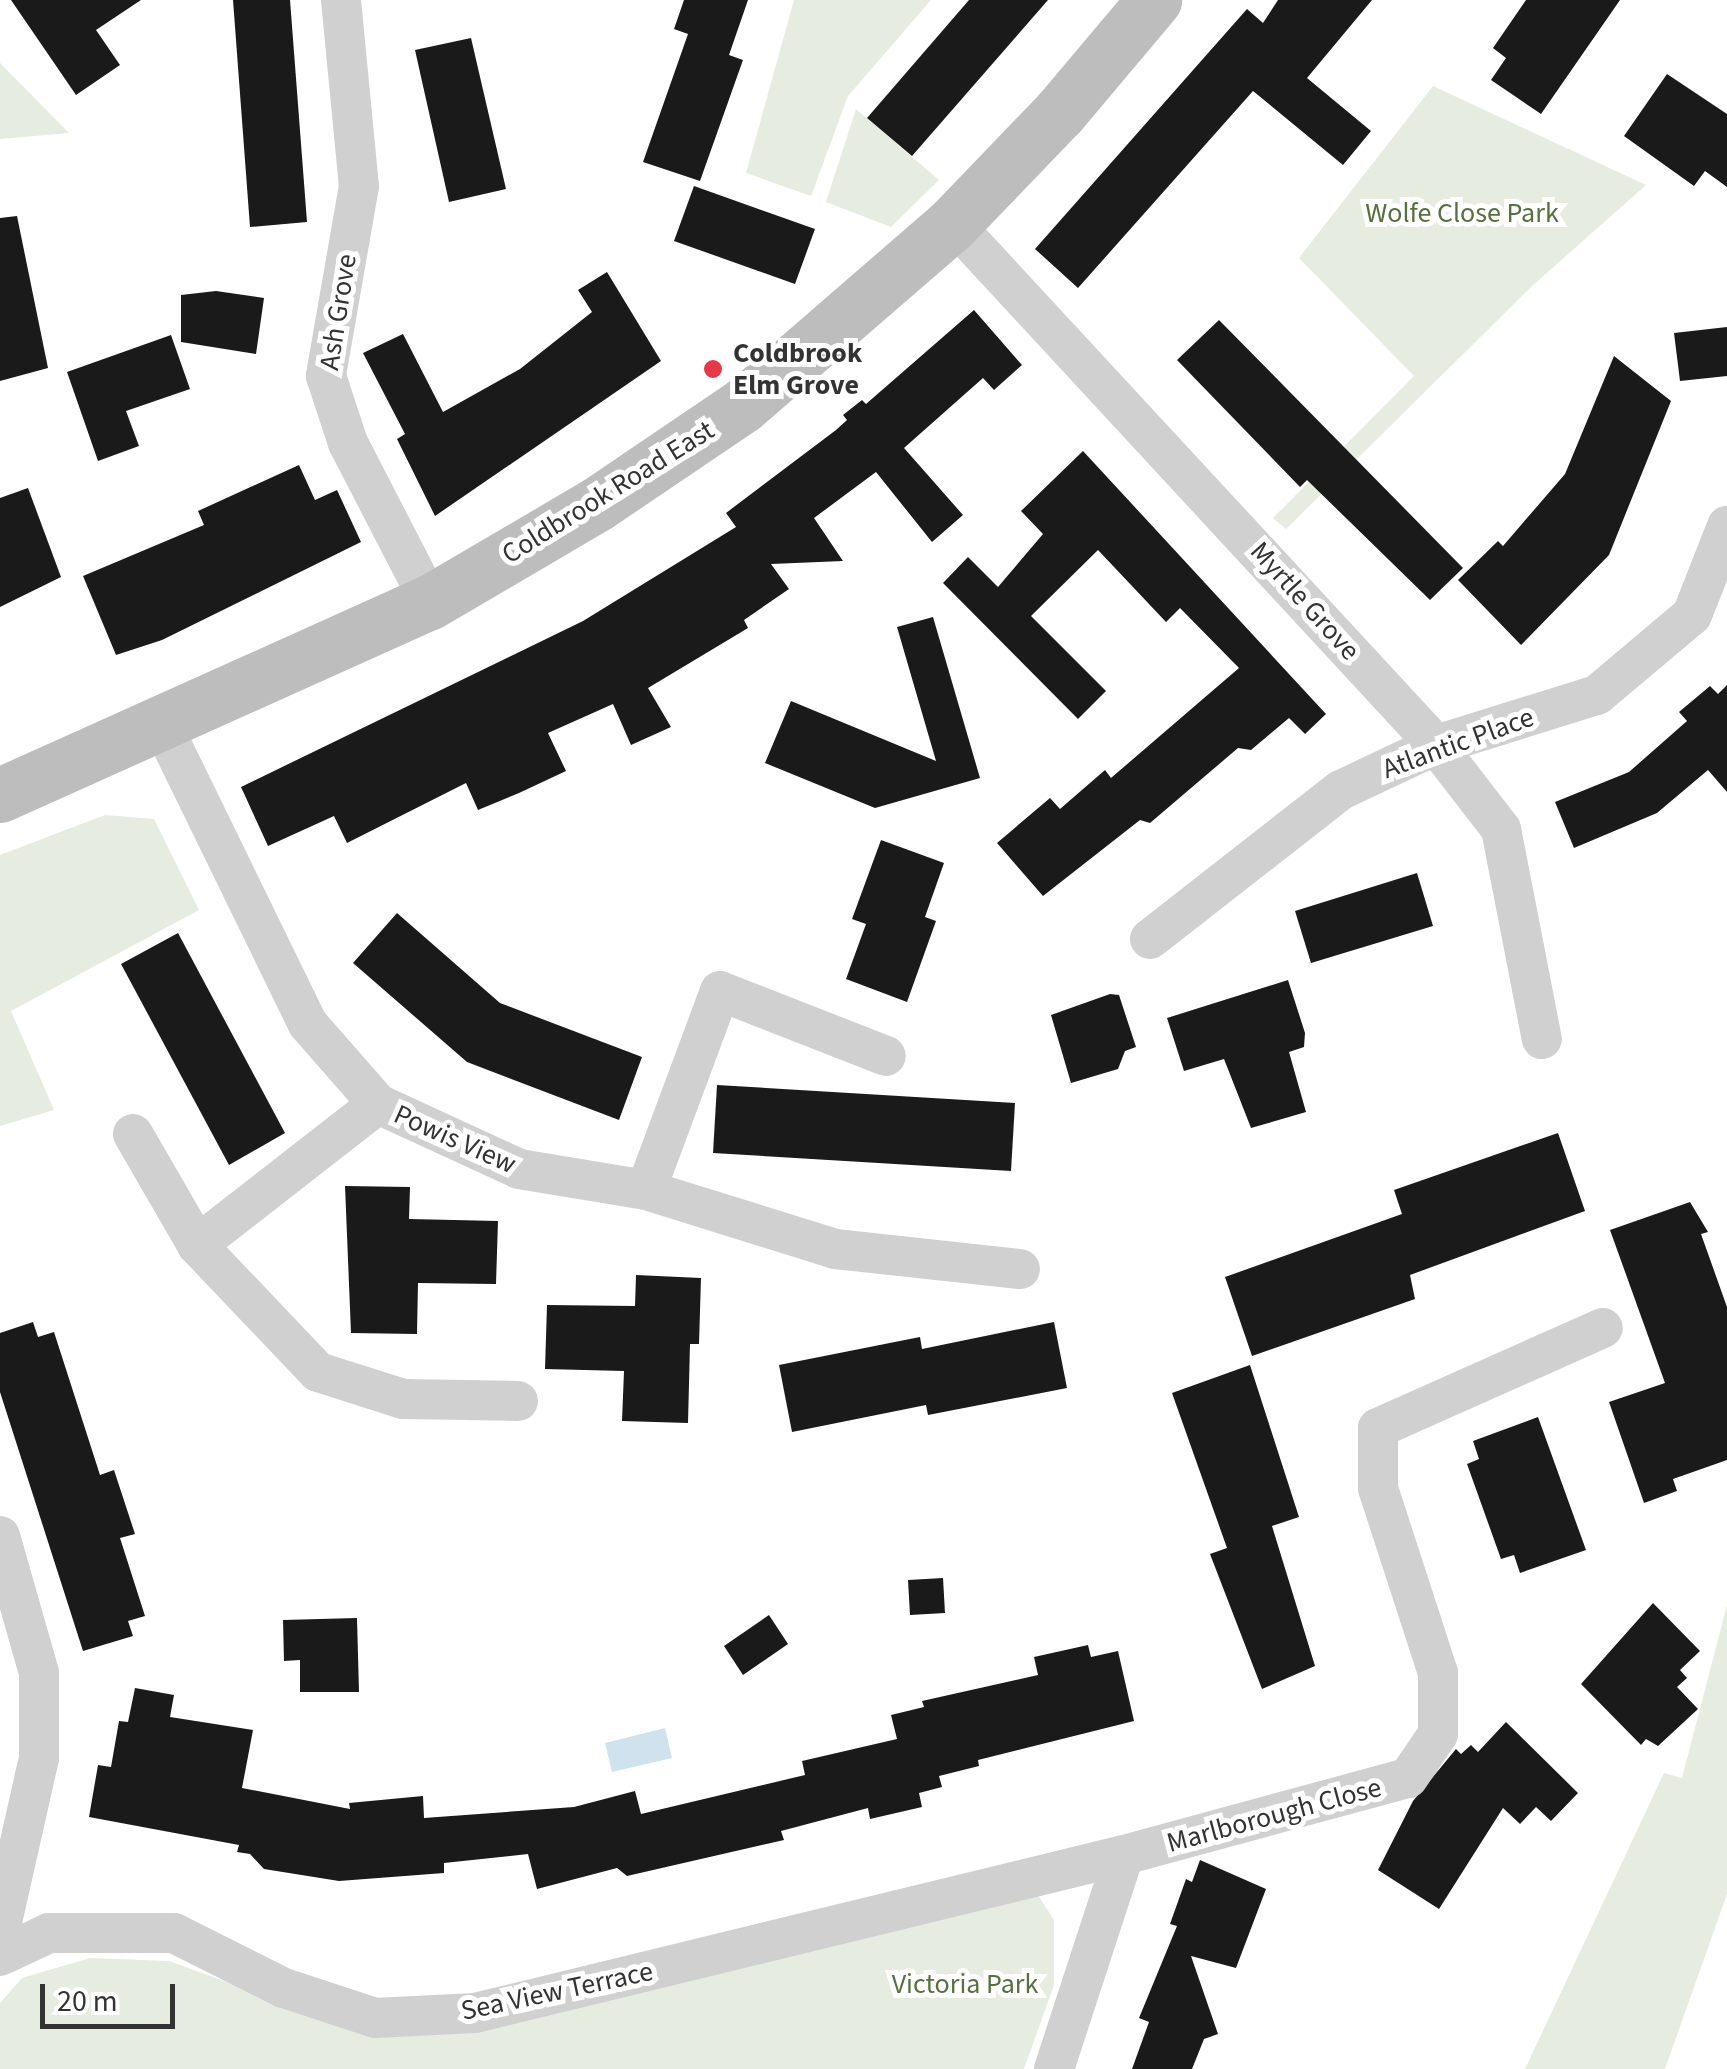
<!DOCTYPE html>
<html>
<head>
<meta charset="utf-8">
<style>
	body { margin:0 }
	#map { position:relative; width:1727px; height:2069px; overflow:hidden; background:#fff; font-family:"Source Sans 3",sans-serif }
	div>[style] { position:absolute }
	.green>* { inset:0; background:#e6ecdf }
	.water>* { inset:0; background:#cfe2ee }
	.building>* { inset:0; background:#1a1a1a }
	.street>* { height:40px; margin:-20px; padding:0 20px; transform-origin:20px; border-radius:20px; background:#d0d0d0 }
	.secondary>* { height:55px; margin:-27.5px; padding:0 27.5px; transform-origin:27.5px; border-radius:27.5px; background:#bdbdbd }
	.dots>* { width:28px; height:28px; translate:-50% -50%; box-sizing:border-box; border:5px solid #fff; border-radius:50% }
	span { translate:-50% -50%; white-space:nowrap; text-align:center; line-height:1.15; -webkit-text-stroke:10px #fff; paint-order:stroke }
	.park-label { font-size:28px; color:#56703f }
	.street-label { font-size:28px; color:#333 }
	.poi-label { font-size:28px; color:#333; font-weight:700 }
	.left { translate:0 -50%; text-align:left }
	.scale { position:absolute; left:40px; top:1984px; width:135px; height:45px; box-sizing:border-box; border:5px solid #333; border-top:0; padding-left:12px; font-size:30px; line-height:35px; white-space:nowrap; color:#333; -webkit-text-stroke:8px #fff; paint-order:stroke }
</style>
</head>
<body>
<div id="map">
	<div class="green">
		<i style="clip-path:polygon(794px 0,931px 0,848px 96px,811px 196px,746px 173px)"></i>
		<i style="clip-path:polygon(0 63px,69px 133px,0 139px)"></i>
		<i style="clip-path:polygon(1433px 86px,1646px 185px,1531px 287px,1286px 529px,1273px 518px,1414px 376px,1299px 258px)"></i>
		<i style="clip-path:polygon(856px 109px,939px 180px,891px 227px,826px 202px)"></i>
		<i style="clip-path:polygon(105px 815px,154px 819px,199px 910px,11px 1011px,54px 1110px,0 1126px,0 855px)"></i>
		<i style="clip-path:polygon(1727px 1605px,1727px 1894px,1665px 2069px,1525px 2069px,1664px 1773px,1682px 1778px)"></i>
		<i style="clip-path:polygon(1036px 1892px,1054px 1920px,1054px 1985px,1024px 2069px,0 2069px,0 2003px,22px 1978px,90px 1958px,169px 1961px,365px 2032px)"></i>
	</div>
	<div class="water">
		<i style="clip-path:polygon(665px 1728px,672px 1758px,612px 1772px,605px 1743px)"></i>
	</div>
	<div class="building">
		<i style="clip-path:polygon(11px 0,141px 0,96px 30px,120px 65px,76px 95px)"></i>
		<i style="clip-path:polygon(233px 0,290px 0,307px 222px,250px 227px)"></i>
		<i style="clip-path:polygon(684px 0,748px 0,729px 55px,743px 60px,700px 181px,643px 162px,688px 34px,674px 29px)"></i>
		<i style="clip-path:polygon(969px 0,1048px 0,912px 156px,867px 118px)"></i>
		<i style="clip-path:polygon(1278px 0,1372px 0,1307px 78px,1371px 131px,1343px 165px,1253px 91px,1078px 288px,1035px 249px,1247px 9px,1263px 23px)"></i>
		<i style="clip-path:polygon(1526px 0,1620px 0,1541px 114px,1491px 80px,1506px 58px,1493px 48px)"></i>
		<i style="clip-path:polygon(471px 38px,506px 189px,449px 202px,415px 50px)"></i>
		<i style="clip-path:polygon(1667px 74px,1727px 114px,1727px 187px,1705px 171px,1694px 186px,1624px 136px)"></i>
		<i style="clip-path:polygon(694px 186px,815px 229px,795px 284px,674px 241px)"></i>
		<i style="clip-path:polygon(17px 216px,48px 368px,0 381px,0 218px)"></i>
		<i style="clip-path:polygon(607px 272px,661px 361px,435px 516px,397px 439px,405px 434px,363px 353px,403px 334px,443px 412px,520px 369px,592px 312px,578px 290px)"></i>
		<i style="clip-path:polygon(216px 291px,264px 298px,256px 354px,181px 342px,181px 295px)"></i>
		<i style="clip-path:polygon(974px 310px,1022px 365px,994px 390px,983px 378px,904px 448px,963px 515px,932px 542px,876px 472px,814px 518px,843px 561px,771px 564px,789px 589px,744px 620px,748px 628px,648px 688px,671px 727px,631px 745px,613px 704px,548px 733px,566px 771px,519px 793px,478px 810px,466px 783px,347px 843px,334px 816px,268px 846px,241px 787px,583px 621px,736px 527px,726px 513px,836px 430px,847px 420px,843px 415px,862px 400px,866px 404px)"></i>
		<i style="clip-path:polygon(1219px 320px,1463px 568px,1430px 600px,1307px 480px,1300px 487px,1177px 360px)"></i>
		<i style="clip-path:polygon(1727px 327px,1727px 376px,1680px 381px,1674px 333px)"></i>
		<i style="clip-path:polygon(171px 335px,190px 389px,126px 411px,139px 446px,98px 461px,67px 372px)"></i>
		<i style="clip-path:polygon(1614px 356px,1671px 401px,1609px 555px,1521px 645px,1458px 580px,1498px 541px,1503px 546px,1565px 474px)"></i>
		<i style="clip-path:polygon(1083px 451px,1326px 714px,1305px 734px,1289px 718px,1251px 750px,1238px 748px,1150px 823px,1140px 820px,1043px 896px,997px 843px,1050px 798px,1060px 809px,1105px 770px,1111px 778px,1239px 668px,1180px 608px,1166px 622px,1098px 550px,1031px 616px,1106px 691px,1078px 719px,943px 583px,968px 557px,998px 587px,1043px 534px,1021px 511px)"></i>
		<i style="clip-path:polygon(299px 465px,315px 500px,337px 490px,361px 542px,162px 640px,116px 655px,83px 576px,204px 525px,198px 511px)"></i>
		<i style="clip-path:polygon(28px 488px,61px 577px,0 607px,0 498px)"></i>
		<i style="clip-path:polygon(933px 617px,980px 778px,875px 808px,765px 763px,791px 701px,936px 761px,897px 627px)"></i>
		<i style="clip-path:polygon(1727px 685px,1727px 792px,1708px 770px,1657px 813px,1574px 848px,1555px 802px,1629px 772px,1687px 721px,1679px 712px,1710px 686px,1718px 694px)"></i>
		<i style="clip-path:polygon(881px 840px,944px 863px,925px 917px,936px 921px,907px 1002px,846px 979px,866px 924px,852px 919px)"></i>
		<i style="clip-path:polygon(1417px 873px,1433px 926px,1311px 963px,1295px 911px)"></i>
		<i style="clip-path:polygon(397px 913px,500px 1003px,642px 1057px,619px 1120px,467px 1062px,353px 963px)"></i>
		<i style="clip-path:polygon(178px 933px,285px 1133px,229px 1165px,121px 964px)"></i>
		<i style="clip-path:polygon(1288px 980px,1305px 1033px,1304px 1047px,1289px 1052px,1306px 1112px,1251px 1128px,1224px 1059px,1184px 1071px,1167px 1018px)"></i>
		<i style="clip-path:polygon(1110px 994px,1119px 995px,1136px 1047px,1125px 1051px,1118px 1069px,1071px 1083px,1051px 1015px)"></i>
		<i style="clip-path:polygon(717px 1085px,1015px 1103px,1011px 1171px,713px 1153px)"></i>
		<i style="clip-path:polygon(1558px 1133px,1585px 1211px,1410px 1275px,1415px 1299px,1252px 1356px,1225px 1277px,1402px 1214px,1394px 1190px)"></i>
		<i style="clip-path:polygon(345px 1186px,410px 1187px,409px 1219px,498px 1221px,496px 1284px,418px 1283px,417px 1334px,351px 1333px)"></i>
		<i style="clip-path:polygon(1690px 1202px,1708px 1232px,1701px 1234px,1727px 1307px,1727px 1460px,1673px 1479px,1677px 1491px,1644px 1503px,1609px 1402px,1665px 1383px,1610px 1230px)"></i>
		<i style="clip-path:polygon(636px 1275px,701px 1278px,699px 1344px,690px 1344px,688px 1423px,622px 1421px,624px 1371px,545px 1369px,547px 1305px,635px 1306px)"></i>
		<i style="clip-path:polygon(33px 1322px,38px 1337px,54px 1332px,100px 1475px,114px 1470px,135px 1534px,120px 1538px,145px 1616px,128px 1621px,133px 1636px,83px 1651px,0 1392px,0 1333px)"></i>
		<i style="clip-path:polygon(1054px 1322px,1067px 1388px,928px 1415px,926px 1405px,792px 1432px,779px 1365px,920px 1337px,922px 1349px)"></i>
		<i style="clip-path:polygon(1250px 1365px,1299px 1517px,1272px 1526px,1315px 1666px,1262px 1689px,1210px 1554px,1227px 1548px,1172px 1393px)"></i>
		<i style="clip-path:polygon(1538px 1417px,1586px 1550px,1520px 1573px,1514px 1555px,1501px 1559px,1467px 1464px,1479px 1459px,1473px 1441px)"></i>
		<i style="clip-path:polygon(943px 1578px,945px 1613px,910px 1615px,908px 1580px)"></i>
		<i style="clip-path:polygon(1653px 1603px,1700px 1651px,1680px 1670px,1687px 1678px,1677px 1687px,1698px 1709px,1658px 1746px,1646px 1739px,1641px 1745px,1581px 1684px)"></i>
		<i style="clip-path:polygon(769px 1615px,788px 1644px,743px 1675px,724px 1646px)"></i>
		<i style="clip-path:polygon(357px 1618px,359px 1692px,300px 1692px,300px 1660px,284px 1661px,283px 1620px)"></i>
		<i style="clip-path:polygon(1088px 1645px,1091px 1657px,1118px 1651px,1134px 1721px,978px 1760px,979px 1766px,939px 1776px,942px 1787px,919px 1793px,922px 1807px,870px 1819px,868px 1808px,781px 1831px,784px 1840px,627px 1876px,617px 1868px,537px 1889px,528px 1854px,444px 1863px,444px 1873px,339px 1881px,264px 1869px,250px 1854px,237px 1852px,239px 1845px,89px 1817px,98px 1765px,111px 1767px,119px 1721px,128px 1722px,135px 1688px,174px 1695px,170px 1717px,253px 1730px,242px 1788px,350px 1809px,349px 1803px,423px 1796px,424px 1818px,574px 1807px,635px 1791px,641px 1814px,805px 1775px,802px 1761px,897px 1739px,891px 1715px,924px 1707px,922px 1701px,1038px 1675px,1034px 1657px)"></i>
		<i style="clip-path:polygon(1506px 1722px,1578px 1793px,1551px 1821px,1536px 1807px,1520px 1824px,1503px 1808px,1439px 1909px,1378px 1870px,1413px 1801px,1456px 1749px,1461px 1754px,1471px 1745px,1478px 1752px)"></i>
		<i style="clip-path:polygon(1200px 1860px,1266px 1889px,1236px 1968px,1191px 1956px,1218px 2034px,1204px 2039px,1192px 2069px,1132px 2069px,1149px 2022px,1139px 2018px,1177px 1926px,1170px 1924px,1186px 1879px,1192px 1882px)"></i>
	</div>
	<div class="street">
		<i style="left:341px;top:0;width:187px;rotate:84.5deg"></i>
		<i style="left:359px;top:186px;width:193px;rotate:99.9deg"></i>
		<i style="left:326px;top:376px;width:71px;rotate:71.8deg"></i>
		<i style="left:348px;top:443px;width:179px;rotate:62.7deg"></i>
		<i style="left:953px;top:223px;width:711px;rotate:47.22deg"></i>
		<i style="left:1436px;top:745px;width:106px;rotate:52.3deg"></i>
		<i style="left:1501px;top:829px;width:214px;rotate:79deg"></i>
		<i style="left:162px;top:725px;width:333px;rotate:64deg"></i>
		<i style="left:308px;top:1024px;width:106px;rotate:48.8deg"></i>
		<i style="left:378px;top:1104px;width:155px;rotate:24.7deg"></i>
		<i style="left:519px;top:1169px;width:129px;rotate:9.4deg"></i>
		<i style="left:646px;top:1190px;width:198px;rotate:17.3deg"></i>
		<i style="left:835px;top:1249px;width:186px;rotate:6.2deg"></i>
		<i style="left:1150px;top:939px;width:242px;rotate:-38deg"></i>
		<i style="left:1341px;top:790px;width:105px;rotate:-25.3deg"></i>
		<i style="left:1436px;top:745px;width:169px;rotate:-17.3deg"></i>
		<i style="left:1597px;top:695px;width:124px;rotate:-40.1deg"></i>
		<i style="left:1692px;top:615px;width:96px;rotate:-68.5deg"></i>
		<i style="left:133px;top:1134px;width:128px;rotate:60deg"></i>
		<i style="left:197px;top:1245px;width:175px;rotate:46.4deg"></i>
		<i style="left:318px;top:1372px;width:89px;rotate:17.6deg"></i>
		<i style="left:403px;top:1399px;width:115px;rotate:1deg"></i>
		<i style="left:646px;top:1190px;width:212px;rotate:-69.6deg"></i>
		<i style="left:720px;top:991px;width:178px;rotate:21.4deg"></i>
		<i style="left:197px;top:1245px;width:229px;rotate:-37.9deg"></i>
		<i style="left:0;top:1536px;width:142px;rotate:74.1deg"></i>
		<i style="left:39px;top:1673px;width:85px;rotate:90deg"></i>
		<i style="left:39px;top:1758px;width:177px;rotate:102.7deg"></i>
		<i style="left:0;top:1956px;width:54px;rotate:-25.1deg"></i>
		<i style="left:49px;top:1933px;width:125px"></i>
		<i style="left:174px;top:1933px;width:123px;rotate:26.6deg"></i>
		<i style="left:284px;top:1988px;width:96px;rotate:18.2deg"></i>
		<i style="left:375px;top:2018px;width:100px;rotate:-2.9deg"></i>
		<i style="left:475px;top:2013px;width:668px;rotate:-13.68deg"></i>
		<i style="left:1124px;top:1855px;width:294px;rotate:-15.2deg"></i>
		<i style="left:1408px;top:1778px;width:53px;rotate:-55.7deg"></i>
		<i style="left:1438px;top:1734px;width:61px;rotate:-90deg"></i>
		<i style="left:1438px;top:1673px;width:194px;rotate:-108deg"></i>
		<i style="left:1378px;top:1488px;width:60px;rotate:-90deg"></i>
		<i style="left:1378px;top:1428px;width:246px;rotate:-24deg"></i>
		<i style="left:1054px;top:2069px;width:225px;rotate:-71.9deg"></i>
	</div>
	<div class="secondary">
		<i style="left:0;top:795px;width:471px;rotate:-24.2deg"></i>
		<i style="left:430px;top:602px;width:194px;rotate:-30.4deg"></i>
		<i style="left:597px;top:504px;width:175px;rotate:-34.1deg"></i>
		<i style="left:742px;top:406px;width:279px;rotate:-40.9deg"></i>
		<i style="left:953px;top:223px;width:153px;rotate:-46.1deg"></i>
		<i style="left:1059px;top:113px;width:148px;rotate:-49.9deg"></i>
	</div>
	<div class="dots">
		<i style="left:713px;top:369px;background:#e63946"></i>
	</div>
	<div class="park-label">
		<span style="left:1462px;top:213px">Wolfe Close Park</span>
		<span style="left:965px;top:1984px">Victoria Park</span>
	</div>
	<div class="street-label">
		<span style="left:338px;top:312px;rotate:-81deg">Ash Grove</span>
		<span style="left:608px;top:492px;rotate:-32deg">Coldbrook Road East</span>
		<span style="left:1305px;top:601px;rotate:48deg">Myrtle Grove</span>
		<span style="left:1458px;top:743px;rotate:-20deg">Atlantic Place</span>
		<span style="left:455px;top:1139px;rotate:24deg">Powis View</span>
		<span style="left:1274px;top:1815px;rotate:-15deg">Marlborough Close</span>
		<span style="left:557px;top:1991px;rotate:-12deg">Sea View Terrace</span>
	</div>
	<div class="poi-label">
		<span class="left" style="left:733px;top:369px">Coldbrook<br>Elm Grove</span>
	</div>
	<div class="scale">20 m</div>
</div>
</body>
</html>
